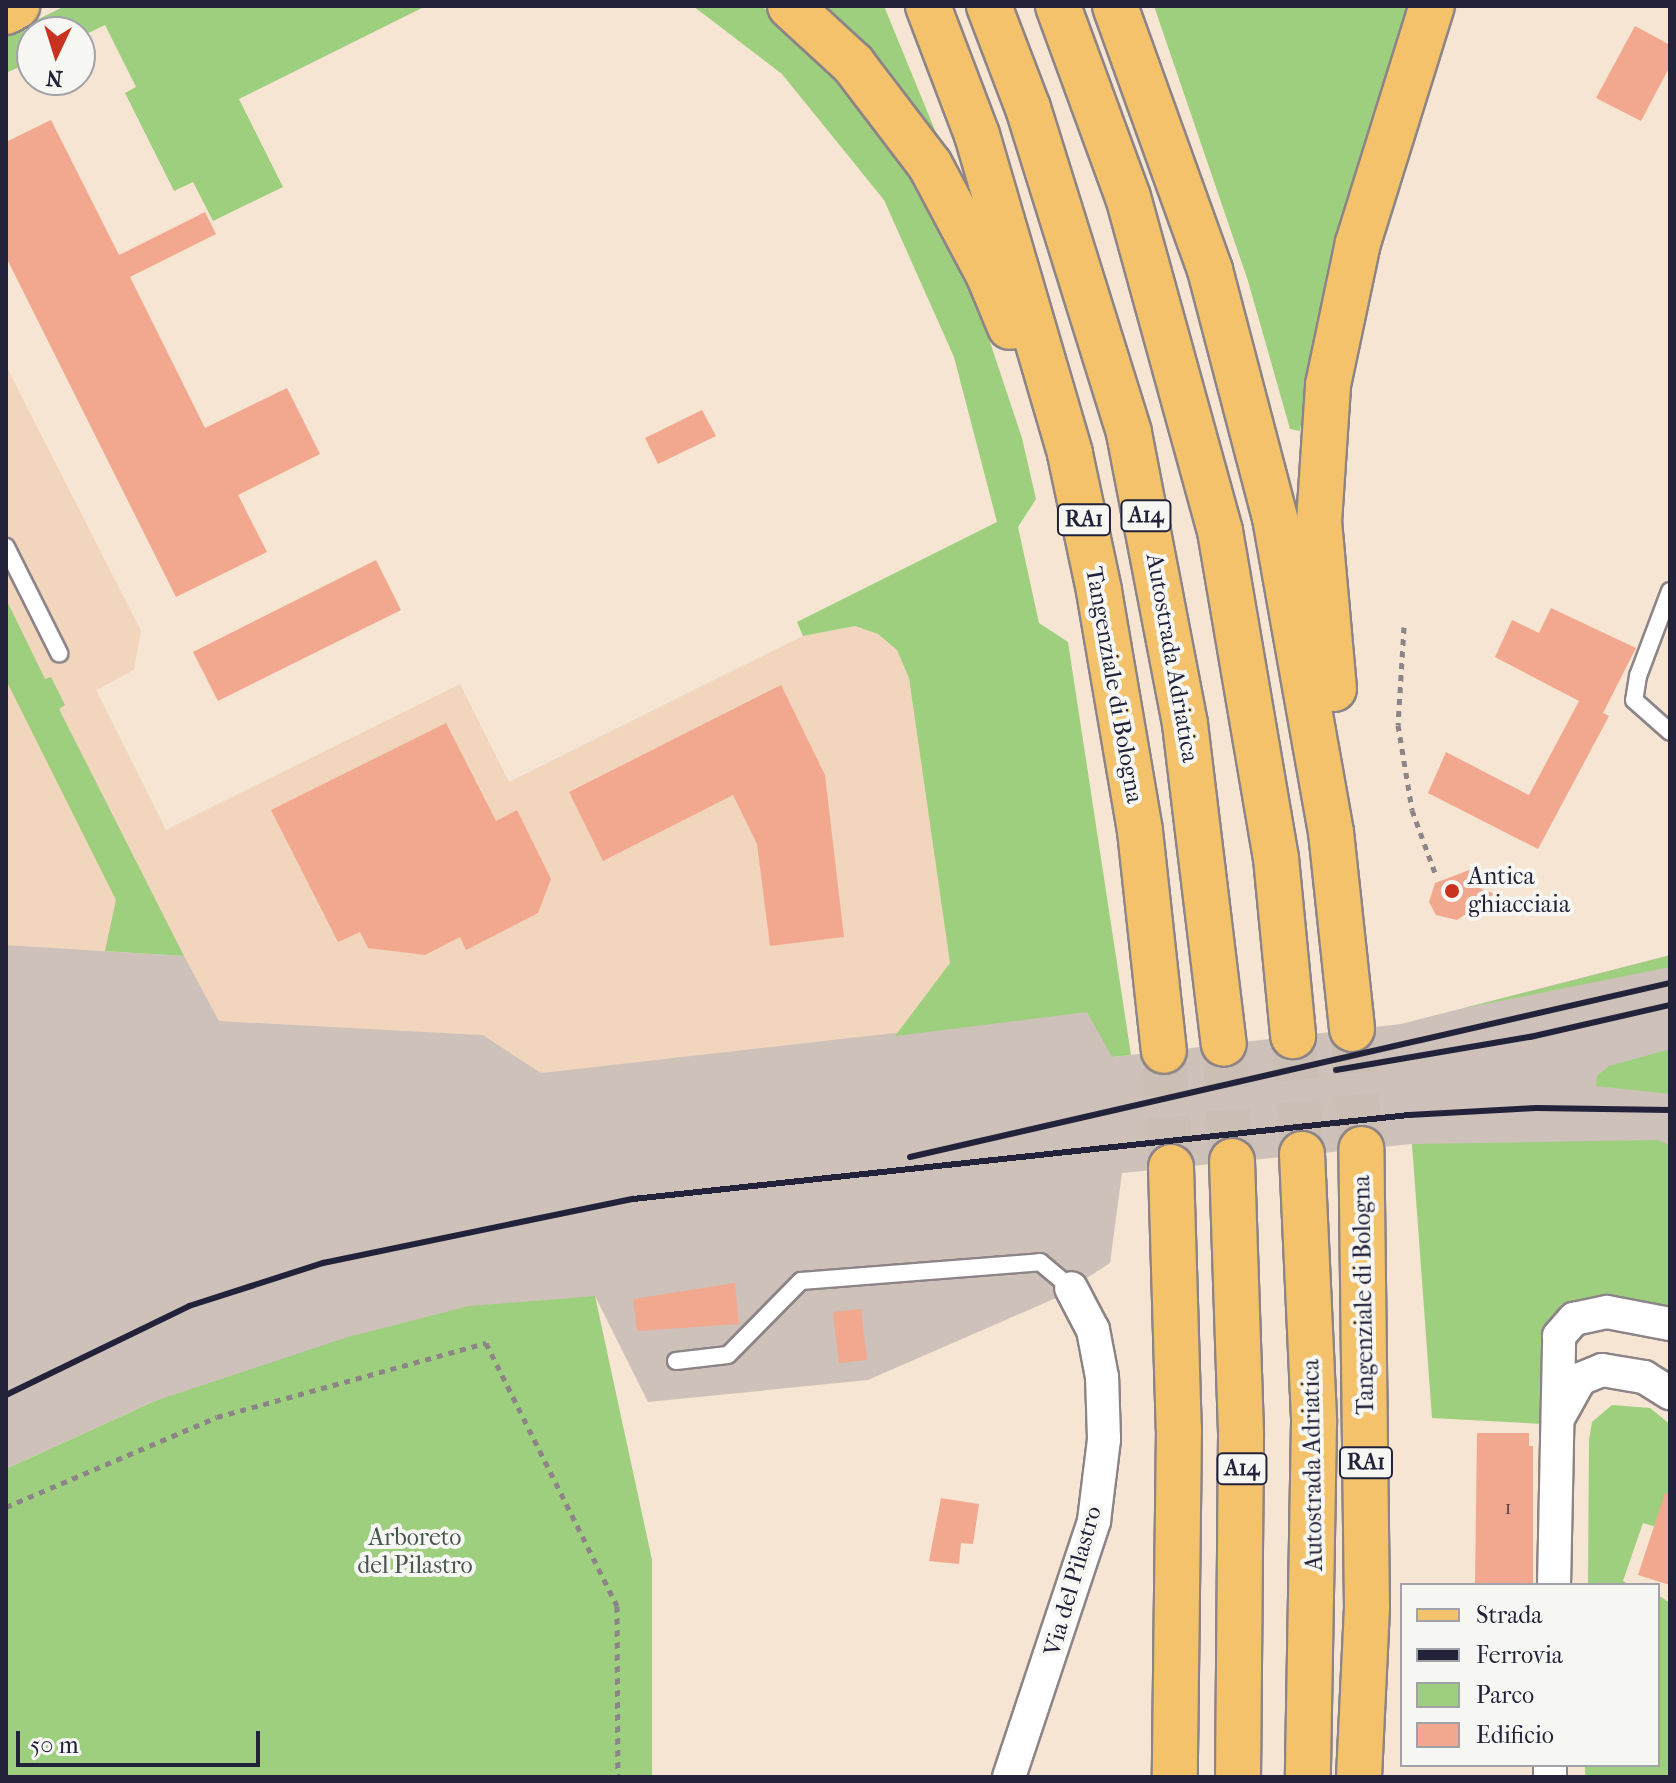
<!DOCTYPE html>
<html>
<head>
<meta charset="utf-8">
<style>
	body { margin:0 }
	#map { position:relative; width:1676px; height:1783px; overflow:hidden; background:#f5e5d2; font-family:"IM FELL French Canon",serif }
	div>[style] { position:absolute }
	.built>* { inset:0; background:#f1d5bd }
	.industrial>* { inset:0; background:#cec1ba }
	.green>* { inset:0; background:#9ecf7e }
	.building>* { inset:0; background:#f2a88e }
	.motorway-tunnel>* { height:44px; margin-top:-22px; transform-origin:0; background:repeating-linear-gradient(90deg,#cbbeb4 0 44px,transparent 0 66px) }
	.path>* { height:5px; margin-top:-2.5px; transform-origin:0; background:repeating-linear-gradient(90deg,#8c8486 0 6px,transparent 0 12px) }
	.roads { filter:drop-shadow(2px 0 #8c8486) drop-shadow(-2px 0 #8c8486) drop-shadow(0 2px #8c8486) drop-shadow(0 -2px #8c8486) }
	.service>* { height:16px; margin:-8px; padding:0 8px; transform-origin:8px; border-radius:8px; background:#fff }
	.minor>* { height:32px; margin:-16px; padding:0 16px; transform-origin:16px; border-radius:16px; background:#fff }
	.primary>* { height:44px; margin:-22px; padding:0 22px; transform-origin:22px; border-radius:22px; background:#f3c26a }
	.motorway>* { height:44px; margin:-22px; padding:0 22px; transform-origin:22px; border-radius:22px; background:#f3c26a }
	.rail>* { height:6px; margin:-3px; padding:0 3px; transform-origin:3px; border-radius:3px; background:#22223b }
	.dots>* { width:22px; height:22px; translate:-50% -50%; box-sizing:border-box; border:4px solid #f6f6f2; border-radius:50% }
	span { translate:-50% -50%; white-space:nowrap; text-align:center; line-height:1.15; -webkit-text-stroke:8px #f6f6f2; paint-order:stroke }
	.number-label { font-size:20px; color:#564450 }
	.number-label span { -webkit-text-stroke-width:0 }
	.shield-label span { padding:2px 6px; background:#f6f6f2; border:2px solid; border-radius:6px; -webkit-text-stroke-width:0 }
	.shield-label { font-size:22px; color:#22223b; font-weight:700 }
	.street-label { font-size:24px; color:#22223b }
	.poi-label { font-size:24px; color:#22223b }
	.left { translate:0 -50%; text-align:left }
	.park-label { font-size:24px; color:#47564f }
	.frame { position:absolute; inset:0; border:8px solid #22223b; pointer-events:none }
	.legend { position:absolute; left:1400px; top:1583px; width:260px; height:184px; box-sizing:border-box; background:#f6f6f2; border:2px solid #a1a1a9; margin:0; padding:10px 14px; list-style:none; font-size:24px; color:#22223b }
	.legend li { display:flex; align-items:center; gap:16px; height:40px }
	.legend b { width:40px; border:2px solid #a1a1a9 }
	.north { position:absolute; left:16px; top:16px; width:80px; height:80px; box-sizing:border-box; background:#f6f6f2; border:2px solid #a1a1a9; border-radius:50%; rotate:184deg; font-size:22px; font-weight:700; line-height:32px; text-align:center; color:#22223b }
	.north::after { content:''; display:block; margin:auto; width:28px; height:36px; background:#c8321e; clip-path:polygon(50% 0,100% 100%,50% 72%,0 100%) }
	.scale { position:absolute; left:16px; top:1731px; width:244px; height:36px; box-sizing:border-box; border:4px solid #22223b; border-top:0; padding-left:10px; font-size:24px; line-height:28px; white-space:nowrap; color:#22223b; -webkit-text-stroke:6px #f6f6f2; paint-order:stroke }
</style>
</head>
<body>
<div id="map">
	<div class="built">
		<i style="clip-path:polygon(6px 366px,141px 631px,134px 670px,96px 690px,166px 830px,460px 684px,509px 782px,803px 636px,855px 626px,878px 634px,897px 650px,909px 678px,950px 963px,895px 1036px,541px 1073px,483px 1035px,219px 1021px,183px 956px,6px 945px)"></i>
	</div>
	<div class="industrial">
		<i style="clip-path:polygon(6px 945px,184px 956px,219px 1021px,483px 1035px,541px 1073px,1088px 1011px,1113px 1057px,1401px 1024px,1670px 955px,1670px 1208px,1418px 1203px,1412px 1144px,1122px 1173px,1110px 1263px,1056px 1298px,868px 1380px,648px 1402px,595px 1296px,155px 1401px,6px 1469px)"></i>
	</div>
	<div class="green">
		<i style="clip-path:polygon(65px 6px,426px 6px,239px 99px,283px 187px,213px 221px,193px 182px,174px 191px,125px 93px,136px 87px,105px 25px,80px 37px,80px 32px,32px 32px,32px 61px,6px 73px,6px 35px)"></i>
		<i style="clip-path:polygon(693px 6px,762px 6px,796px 36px,854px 99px,932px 210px,983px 321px,1022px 438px,1036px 499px,1018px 527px,1039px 623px,1068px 642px,1131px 1055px,1112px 1057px,1087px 1012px,895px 1036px,950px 963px,909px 678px,897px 650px,878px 634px,855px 626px,803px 636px,797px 622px,997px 522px,954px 357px,884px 200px,782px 74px)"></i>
		<i style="clip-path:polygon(816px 6px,884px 6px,943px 150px)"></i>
		<i style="clip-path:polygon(1154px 6px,1410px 6px,1312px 354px,1300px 431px,1290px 429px,1248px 281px)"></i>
		<i style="clip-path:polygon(6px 599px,45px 679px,51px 677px,65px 705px,59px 709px,184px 956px,105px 951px,116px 900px,6px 680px)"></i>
		<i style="clip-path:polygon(1670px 955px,1670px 967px,1465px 1008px,1664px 957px)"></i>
		<i style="clip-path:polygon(1670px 1049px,1670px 1094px,1596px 1086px,1597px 1076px,1609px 1066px)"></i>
		<i style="clip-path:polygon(1657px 1140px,1670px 1145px,1670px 1313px,1640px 1301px,1561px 1304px,1546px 1333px,1543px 1424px,1432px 1418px,1412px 1144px)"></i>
		<i style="clip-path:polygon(595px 1296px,652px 1560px,652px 1777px,6px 1777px,6px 1469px,155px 1401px,348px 1337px,469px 1306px)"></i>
		<i style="clip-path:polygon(1612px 1405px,1650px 1408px,1670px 1424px,1670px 1531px,1643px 1523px,1623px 1581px,1631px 1585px,1588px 1585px,1589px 1440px,1592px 1422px)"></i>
		<i style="clip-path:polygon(1658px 1595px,1670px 1603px,1670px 1777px,1585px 1777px,1585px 1765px,1658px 1765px)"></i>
	</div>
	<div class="building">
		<i style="clip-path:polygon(1635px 26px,1670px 45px,1670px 66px,1641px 121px,1596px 98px)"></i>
		<i style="clip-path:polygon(51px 120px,119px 255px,205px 212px,216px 234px,130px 277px,205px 428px,287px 388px,320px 454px,238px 495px,267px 552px,176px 597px,6px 257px,6px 142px)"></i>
		<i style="clip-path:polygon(702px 410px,716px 436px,658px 464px,645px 438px)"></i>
		<i style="clip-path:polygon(376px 560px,401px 610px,218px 701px,193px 652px)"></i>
		<i style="clip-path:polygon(1551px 608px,1636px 648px,1603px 713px,1609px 716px,1538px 849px,1428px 793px,1446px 752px,1529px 795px,1579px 701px,1495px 657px,1512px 620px,1539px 633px)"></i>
		<i style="clip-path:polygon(781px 685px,825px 775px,844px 937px,770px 946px,757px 844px,733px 795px,603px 861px,569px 792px)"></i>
		<i style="clip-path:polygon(446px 723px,496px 821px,517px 810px,551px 879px,538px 913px,466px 950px,460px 937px,425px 955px,368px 948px,360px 932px,338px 942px,271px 810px)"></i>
		<i style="clip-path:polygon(1477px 867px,1469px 884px,1495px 894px,1457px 920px,1436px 915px,1429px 902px,1435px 883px)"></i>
		<i style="clip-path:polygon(735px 1283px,739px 1324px,637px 1331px,633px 1299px)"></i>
		<i style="clip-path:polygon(861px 1309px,867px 1360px,839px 1363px,833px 1312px)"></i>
		<i style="clip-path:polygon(1477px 1433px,1529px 1433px,1529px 1446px,1533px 1446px,1533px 1585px,1475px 1585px)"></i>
		<i style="clip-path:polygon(1665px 1493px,1670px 1494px,1670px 1585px,1638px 1575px)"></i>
		<i style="clip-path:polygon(941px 1498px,979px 1504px,973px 1544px,961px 1543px,959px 1564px,929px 1561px)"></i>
	</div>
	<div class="motorway-tunnel">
		<i style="left:1352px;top:1029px;width:120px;rotate:85.7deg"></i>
		<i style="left:1293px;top:1036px;width:118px;rotate:85.6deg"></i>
		<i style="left:1224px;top:1044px;width:117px;rotate:86.1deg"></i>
		<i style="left:1164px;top:1051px;width:116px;rotate:86.5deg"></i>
	</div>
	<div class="path">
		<i style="left:1404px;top:627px;width:98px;rotate:93.5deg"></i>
		<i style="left:1398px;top:725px;width:86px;rotate:80.6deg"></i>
		<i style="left:1412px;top:810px;width:67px;rotate:69.9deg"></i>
		<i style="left:6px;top:1507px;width:229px;rotate:-23.1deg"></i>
		<i style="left:217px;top:1417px;width:279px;rotate:-15.4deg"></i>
		<i style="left:486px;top:1343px;width:294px;rotate:63.5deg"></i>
		<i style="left:617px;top:1606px;width:171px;rotate:89.7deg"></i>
	</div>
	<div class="roads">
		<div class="service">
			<i style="left:6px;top:547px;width:119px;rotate:63.4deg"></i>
			<i style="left:1670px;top:591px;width:91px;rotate:110.6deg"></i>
			<i style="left:1638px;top:676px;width:24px;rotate:99deg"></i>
			<i style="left:1634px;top:700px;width:48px;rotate:41.6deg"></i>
			<i style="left:676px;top:1361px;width:52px;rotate:-6.6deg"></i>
			<i style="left:728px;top:1355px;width:104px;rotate:-45.4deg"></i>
			<i style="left:801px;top:1281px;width:240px;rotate:-4.5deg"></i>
			<i style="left:1040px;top:1262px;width:40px;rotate:40deg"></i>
		</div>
		<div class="minor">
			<i style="left:1560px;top:1415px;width:41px;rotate:-60.9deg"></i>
			<i style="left:1580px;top:1379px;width:24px;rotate:-22deg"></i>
			<i style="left:1602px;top:1370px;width:43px;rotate:9.5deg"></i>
			<i style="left:1644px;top:1377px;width:31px;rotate:32deg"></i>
			<i style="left:1554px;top:1585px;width:249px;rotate:-88.8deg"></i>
			<i style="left:1559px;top:1336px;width:23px;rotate:-49deg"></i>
			<i style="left:1574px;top:1319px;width:34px;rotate:-12deg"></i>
			<i style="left:1607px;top:1312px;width:64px;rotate:10.8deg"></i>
			<i style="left:1009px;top:1777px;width:270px;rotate:-71.6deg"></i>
			<i style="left:1094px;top:1521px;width:83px;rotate:-83deg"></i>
			<i style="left:1104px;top:1439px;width:62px;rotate:-91.8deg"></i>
			<i style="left:1102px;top:1377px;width:48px;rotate:-100.8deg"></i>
			<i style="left:1093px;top:1330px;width:47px;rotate:-117.6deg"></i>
			<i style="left:1550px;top:1777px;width:12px;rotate:-90deg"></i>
		</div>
		<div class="primary">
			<i style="left:6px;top:12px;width:13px;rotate:-29deg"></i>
		</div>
		<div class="motorway">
			<i style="left:790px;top:6px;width:86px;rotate:42.6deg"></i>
			<i style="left:853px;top:64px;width:127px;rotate:52.7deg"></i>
			<i style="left:930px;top:165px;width:126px;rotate:62deg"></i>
			<i style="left:989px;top:276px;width:55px;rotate:67.6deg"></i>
			<i style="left:928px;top:6px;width:138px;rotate:69.2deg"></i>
			<i style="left:977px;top:135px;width:332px;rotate:73.7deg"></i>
			<i style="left:1070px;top:454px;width:140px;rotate:78deg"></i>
			<i style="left:1099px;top:591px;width:243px;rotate:80.3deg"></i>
			<i style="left:1140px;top:831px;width:221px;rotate:83.8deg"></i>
			<i style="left:989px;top:6px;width:109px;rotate:69.1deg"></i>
			<i style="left:1028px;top:108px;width:340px;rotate:72.7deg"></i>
			<i style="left:1129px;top:433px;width:296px;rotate:79.1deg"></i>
			<i style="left:1185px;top:724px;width:322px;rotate:83.1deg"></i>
			<i style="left:1058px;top:6px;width:203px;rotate:69.9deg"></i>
			<i style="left:1128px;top:197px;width:346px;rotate:74.6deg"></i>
			<i style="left:1220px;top:531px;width:332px;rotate:80.3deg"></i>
			<i style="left:1276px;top:858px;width:179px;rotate:84.5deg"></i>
			<i style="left:1115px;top:6px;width:281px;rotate:70.2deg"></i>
			<i style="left:1210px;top:270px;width:256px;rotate:75.3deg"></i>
			<i style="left:1275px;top:518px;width:319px;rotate:79.9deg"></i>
			<i style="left:1331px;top:832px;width:198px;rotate:83.9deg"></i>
			<i style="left:1334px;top:689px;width:168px;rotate:-95.1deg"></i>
			<i style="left:1319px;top:522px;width:137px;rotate:-86.2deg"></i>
			<i style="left:1328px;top:385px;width:145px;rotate:-78.1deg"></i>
			<i style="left:1358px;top:243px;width:248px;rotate:-72.7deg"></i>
			<i style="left:1302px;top:1154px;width:269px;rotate:87.4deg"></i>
			<i style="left:1314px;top:1423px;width:354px;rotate:91deg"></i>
			<i style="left:1232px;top:1161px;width:275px;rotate:88.1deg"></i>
			<i style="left:1241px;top:1436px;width:341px;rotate:90.5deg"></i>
			<i style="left:1171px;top:1167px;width:262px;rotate:88.3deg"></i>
			<i style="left:1179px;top:1429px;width:348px;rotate:90.7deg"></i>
			<i style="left:1359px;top:1777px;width:169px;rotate:-87.3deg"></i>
			<i style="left:1367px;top:1608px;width:459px;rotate:-90.7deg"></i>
		</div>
	</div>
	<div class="rail">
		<i style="left:1336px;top:1070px;width:197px;rotate:-9.7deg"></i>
		<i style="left:1530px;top:1037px;width:144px;rotate:-12.9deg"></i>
		<i style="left:910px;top:1157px;width:780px;rotate:-12.9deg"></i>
		<i style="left:6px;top:1395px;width:203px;rotate:-25.9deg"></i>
		<i style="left:189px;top:1306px;width:141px;rotate:-17.8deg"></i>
		<i style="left:323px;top:1263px;width:317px;rotate:-11.7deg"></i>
		<i style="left:633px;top:1199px;width:781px;rotate:-6.18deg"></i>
		<i style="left:1409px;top:1115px;width:127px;rotate:-3.2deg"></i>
		<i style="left:1536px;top:1108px;width:134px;rotate:0.9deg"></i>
	</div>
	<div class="dots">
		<i style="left:1452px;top:891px;background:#c8321e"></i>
	</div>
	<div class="number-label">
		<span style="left:1508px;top:1507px">1</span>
	</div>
	<div class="shield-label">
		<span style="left:1146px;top:516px">A14</span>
		<span style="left:1084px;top:520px">RA1</span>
		<span style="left:1366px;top:1463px">RA1</span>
		<span style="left:1242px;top:1469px">A14</span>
	</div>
	<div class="street-label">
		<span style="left:1172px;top:658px;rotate:80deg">Autostrada Adriatica</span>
		<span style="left:1114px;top:685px;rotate:80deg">Tangenziale di Bologna</span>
		<span style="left:1364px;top:1295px;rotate:-91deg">Tangenziale di Bologna</span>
		<span style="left:1313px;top:1465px;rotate:-91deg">Autostrada Adriatica</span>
		<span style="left:1073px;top:1581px;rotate:-74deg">Via del Pilastro</span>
	</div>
	<div class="poi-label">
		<span class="left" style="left:1468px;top:891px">Antica<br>ghiacciaia</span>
	</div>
	<div class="park-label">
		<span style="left:415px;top:1552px">Arboreto<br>del Pilastro</span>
	</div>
	<div class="frame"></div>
	<ul class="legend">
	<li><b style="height:10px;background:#f3c26a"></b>Strada</li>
	<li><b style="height:10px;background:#22223b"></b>Ferrovia</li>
	<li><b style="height:22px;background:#9ecf7e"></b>Parco</li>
	<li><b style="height:22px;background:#f2a88e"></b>Edificio</li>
	</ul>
	<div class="north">N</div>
	<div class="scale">50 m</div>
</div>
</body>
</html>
